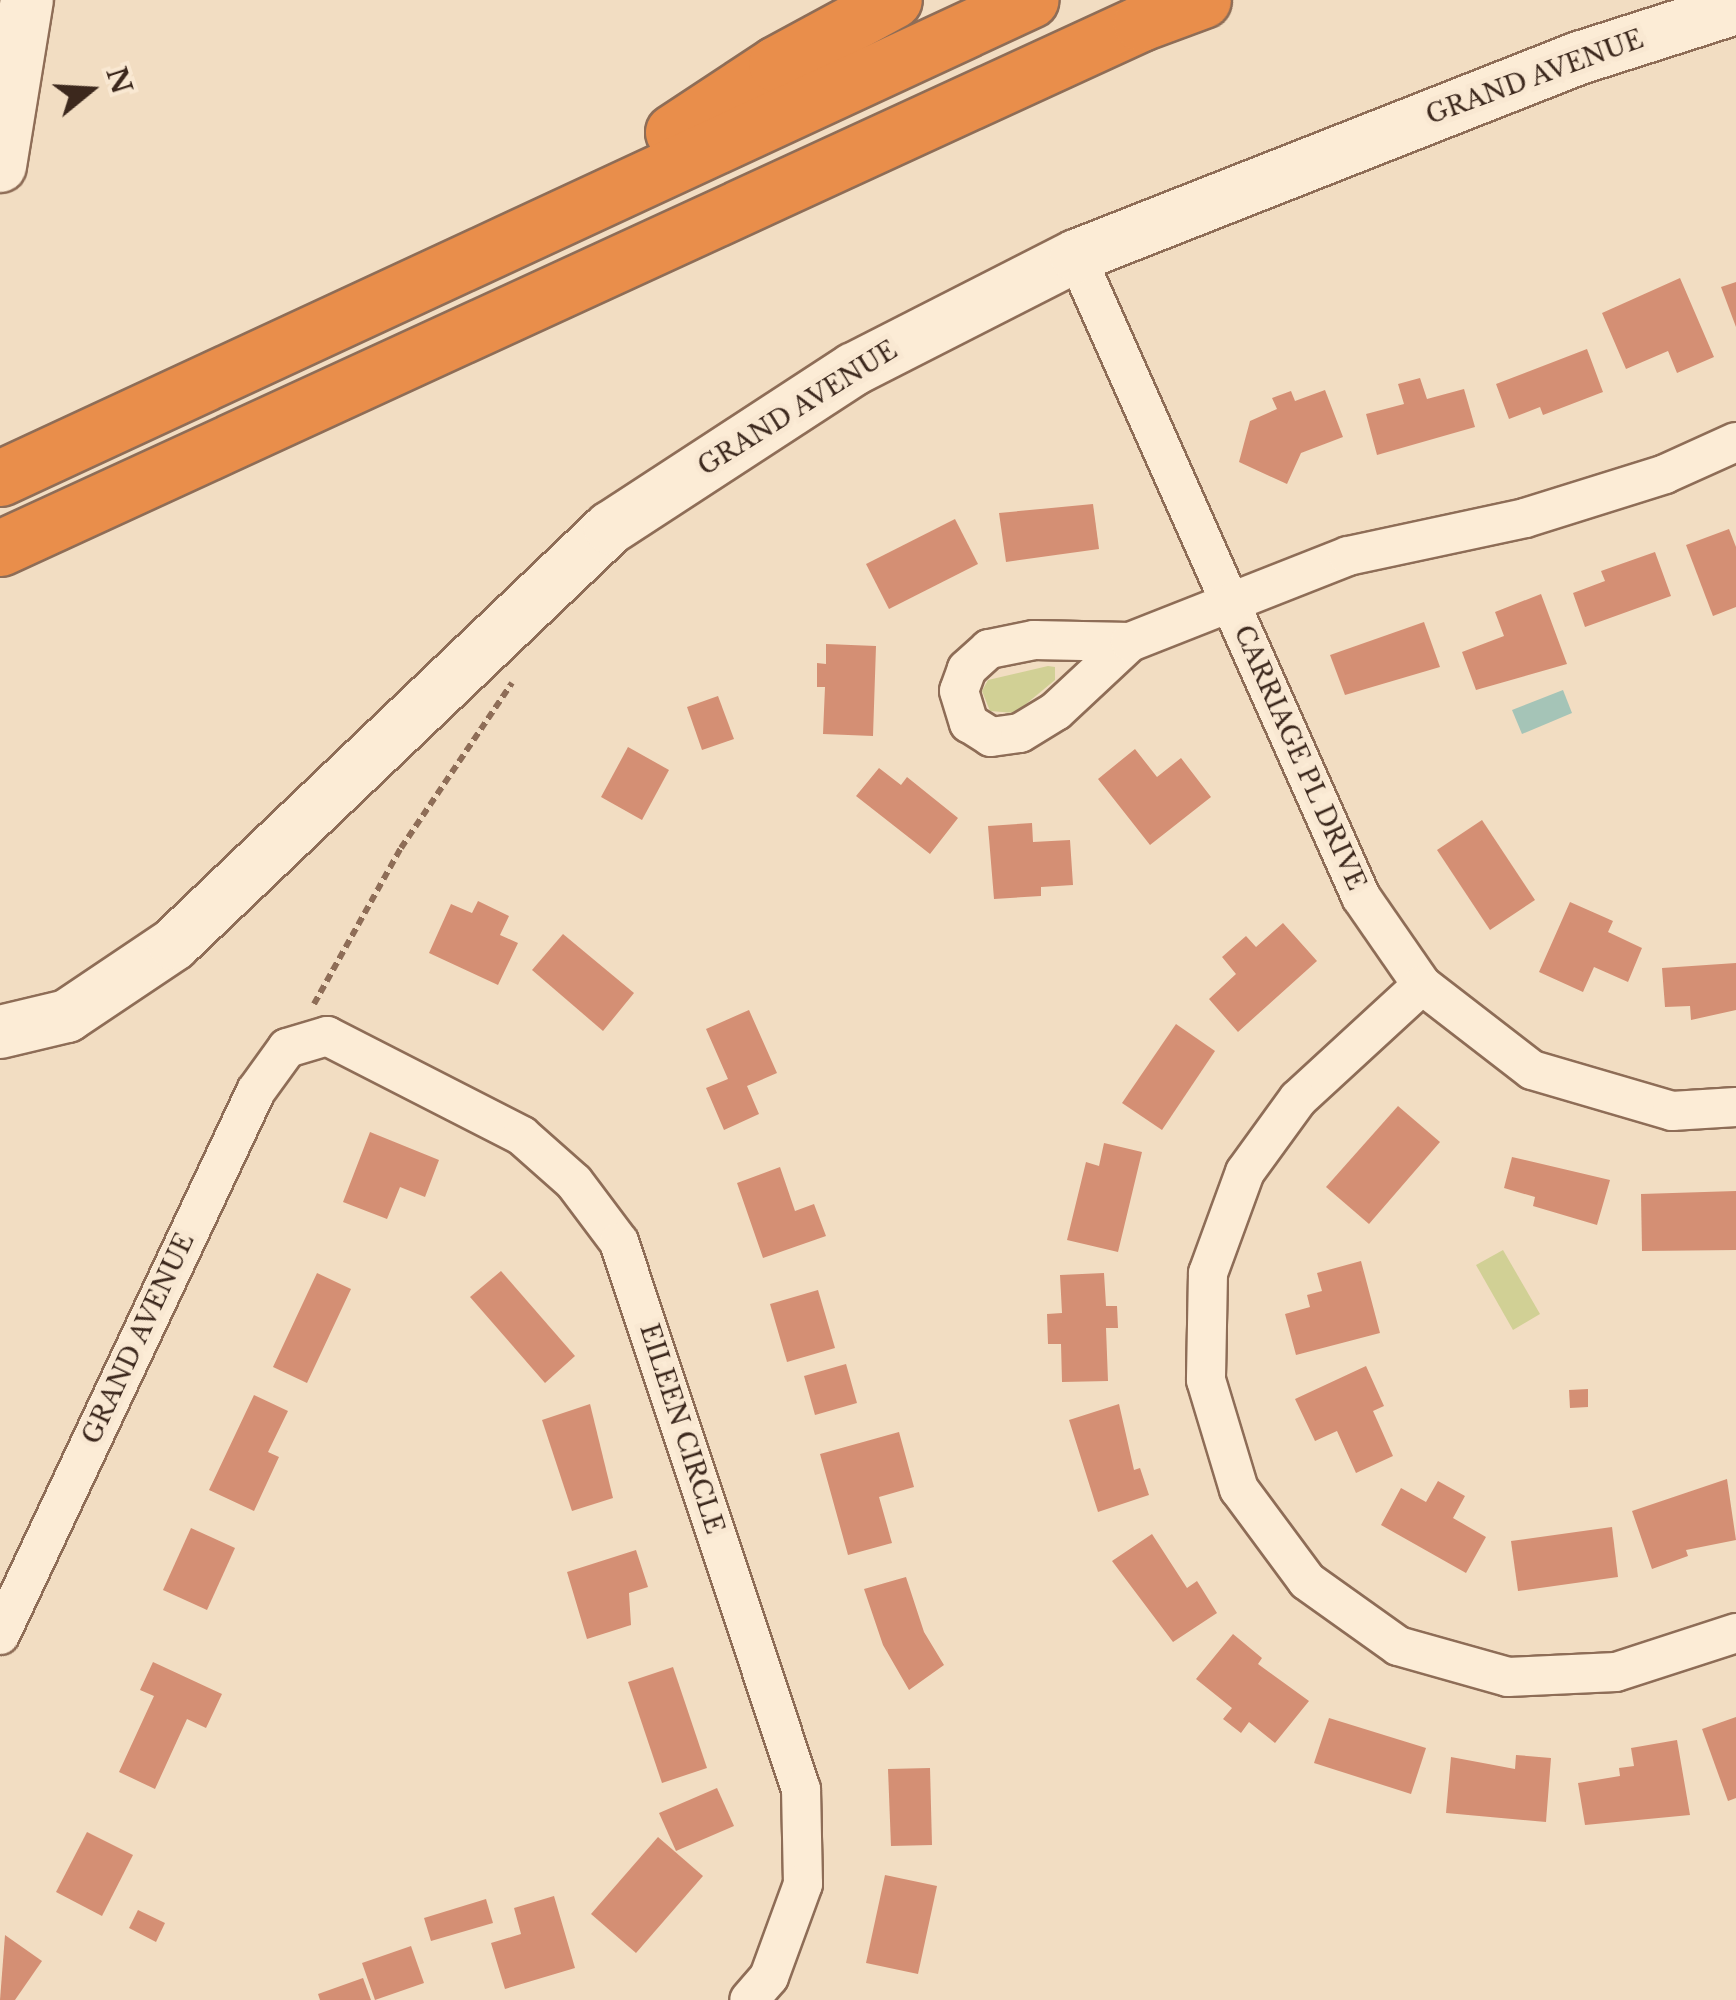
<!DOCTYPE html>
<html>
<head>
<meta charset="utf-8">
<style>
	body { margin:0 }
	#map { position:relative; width:1736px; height:2000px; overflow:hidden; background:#f2ddc2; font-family:"Libre Baskerville",serif }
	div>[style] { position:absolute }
	.green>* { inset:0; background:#d1d095 }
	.water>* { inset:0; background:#a5c4b7 }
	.building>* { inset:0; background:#d48f74 }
	.path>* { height:6px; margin-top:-3px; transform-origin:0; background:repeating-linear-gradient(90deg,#8e6d57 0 8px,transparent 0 13px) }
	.roads { filter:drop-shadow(2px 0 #8e6d57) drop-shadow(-2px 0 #8e6d57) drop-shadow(0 2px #8e6d57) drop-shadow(0 -2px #8e6d57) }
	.street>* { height:38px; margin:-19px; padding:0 19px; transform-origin:19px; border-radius:19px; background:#fcecd6 }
	.secondary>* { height:52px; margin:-26px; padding:0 26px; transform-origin:26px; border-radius:26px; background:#fcecd6 }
	.highway>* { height:55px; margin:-27.5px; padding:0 27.5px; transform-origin:27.5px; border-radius:27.5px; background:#e98e4b }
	span { translate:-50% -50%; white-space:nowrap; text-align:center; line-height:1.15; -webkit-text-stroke:10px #f9e8d2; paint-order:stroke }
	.street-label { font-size:25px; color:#3c281d }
	.north { position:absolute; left:40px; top:40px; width:100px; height:100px; -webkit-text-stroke:8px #f9e8d2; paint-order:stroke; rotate:72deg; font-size:28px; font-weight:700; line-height:40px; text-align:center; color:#3c281d }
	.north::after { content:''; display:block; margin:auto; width:35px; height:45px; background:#3c281d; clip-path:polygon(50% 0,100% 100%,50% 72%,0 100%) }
</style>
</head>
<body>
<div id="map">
	<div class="green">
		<i style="clip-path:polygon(1048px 666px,1055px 667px,1055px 680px,1015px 713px,990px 711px,982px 691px,988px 680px)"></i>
		<i style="clip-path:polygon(1503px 1250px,1540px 1314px,1513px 1330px,1476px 1265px)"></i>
	</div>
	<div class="water">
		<i style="clip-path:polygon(1563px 690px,1572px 713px,1522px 734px,1512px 710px)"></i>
	</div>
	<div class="building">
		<i style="clip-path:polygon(1680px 278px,1714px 357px,1677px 373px,1668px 351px,1626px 369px,1602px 313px)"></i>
		<i style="clip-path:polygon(1736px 282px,1736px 327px,1721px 287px)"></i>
		<i style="clip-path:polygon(1587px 349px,1603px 392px,1543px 415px,1540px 407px,1509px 419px,1496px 384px)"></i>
		<i style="clip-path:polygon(1420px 378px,1427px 399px,1464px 389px,1475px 427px,1377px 455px,1366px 414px,1404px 404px,1398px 384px)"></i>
		<i style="clip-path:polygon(1325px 390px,1343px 437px,1301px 453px,1287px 484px,1239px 462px,1250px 421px,1277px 409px,1272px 398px,1291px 391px,1295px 401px)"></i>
		<i style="clip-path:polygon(1093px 504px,1099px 549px,1006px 562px,999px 513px)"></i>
		<i style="clip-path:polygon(955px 519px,978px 564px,889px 609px,866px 564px)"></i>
		<i style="clip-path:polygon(1729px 529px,1736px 547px,1736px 607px,1713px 616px,1686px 545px)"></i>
		<i style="clip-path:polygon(1655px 552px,1671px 596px,1585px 627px,1573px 593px,1605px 581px,1601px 571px)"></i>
		<i style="clip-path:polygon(1541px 594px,1567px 664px,1476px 690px,1462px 652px,1504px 636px,1495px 612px)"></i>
		<i style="clip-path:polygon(1424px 622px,1440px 667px,1345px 695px,1330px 655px)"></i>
		<i style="clip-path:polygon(826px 644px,876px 646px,873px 736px,823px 734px,825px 687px,817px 687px,817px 663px,826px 664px)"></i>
		<i style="clip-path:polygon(718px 696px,734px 739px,702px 750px,687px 707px)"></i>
		<i style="clip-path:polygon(628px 747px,669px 770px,642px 820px,601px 797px)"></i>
		<i style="clip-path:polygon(1135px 749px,1157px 777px,1181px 758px,1211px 797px,1150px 845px,1098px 779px)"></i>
		<i style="clip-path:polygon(879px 768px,901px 785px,907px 777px,958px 818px,930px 854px,856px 796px)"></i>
		<i style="clip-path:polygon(1482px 820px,1535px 900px,1490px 930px,1437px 850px)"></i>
		<i style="clip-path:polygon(1032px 823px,1033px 842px,1070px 840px,1073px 885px,1041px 887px,1041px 896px,994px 899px,988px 826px)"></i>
		<i style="clip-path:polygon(478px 901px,509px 916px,500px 935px,518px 943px,498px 985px,429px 953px,451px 904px,472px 913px)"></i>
		<i style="clip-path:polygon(1570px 902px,1613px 921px,1608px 932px,1642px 948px,1628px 982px,1594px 967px,1583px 992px,1539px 972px)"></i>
		<i style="clip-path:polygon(1283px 923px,1317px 961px,1238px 1032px,1209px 999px,1236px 974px,1222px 957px,1246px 936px,1256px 947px)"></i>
		<i style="clip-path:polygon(563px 934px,634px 993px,603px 1031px,532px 970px)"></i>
		<i style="clip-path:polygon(1736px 963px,1736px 1010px,1691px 1020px,1690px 1006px,1665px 1007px,1662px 968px)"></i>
		<i style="clip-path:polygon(749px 1010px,777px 1073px,747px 1086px,759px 1114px,724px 1130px,706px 1088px,728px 1079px,706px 1029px)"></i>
		<i style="clip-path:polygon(1176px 1024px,1215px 1051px,1162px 1130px,1122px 1103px)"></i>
		<i style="clip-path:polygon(1398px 1106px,1440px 1142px,1369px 1224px,1326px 1187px)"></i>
		<i style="clip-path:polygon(370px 1132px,439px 1160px,425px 1197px,400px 1187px,387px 1219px,343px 1202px)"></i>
		<i style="clip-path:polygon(1104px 1143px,1142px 1152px,1118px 1252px,1067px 1240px,1086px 1162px,1099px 1166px)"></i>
		<i style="clip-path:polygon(1512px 1157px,1610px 1180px,1597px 1225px,1533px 1206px,1535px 1197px,1504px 1188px)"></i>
		<i style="clip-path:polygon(780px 1167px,795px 1211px,814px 1204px,826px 1236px,763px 1258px,737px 1183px)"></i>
		<i style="clip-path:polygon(1736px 1191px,1736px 1250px,1642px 1251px,1641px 1194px)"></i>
		<i style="clip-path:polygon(1361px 1261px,1380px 1333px,1296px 1355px,1285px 1314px,1310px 1307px,1307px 1295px,1322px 1291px,1317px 1273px)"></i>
		<i style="clip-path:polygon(501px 1271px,575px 1356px,545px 1383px,470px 1297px)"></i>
		<i style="clip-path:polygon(317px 1273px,351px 1289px,307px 1383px,273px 1367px)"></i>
		<i style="clip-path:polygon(1104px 1273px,1106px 1306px,1117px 1306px,1118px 1328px,1106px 1328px,1108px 1381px,1062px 1382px,1061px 1344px,1048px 1344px,1047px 1314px,1062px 1313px,1060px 1275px)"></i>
		<i style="clip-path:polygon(818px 1290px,835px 1348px,787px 1362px,770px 1304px)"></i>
		<i style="clip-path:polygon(846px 1364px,857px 1403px,815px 1415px,804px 1376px)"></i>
		<i style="clip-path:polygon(1366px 1366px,1384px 1406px,1373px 1411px,1393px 1456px,1356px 1473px,1337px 1431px,1315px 1441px,1295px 1399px)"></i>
		<i style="clip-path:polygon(1588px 1389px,1588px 1407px,1570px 1408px,1569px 1390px)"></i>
		<i style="clip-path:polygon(254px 1395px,288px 1411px,268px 1452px,279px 1457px,254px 1511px,209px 1490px)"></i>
		<i style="clip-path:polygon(590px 1404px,613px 1498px,572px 1511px,542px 1420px)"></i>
		<i style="clip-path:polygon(1119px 1404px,1134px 1470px,1140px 1468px,1149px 1495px,1098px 1512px,1069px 1420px)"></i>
		<i style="clip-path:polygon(899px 1432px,914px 1487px,879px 1497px,892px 1543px,848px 1555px,820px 1454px)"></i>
		<i style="clip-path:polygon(1727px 1479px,1736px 1540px,1686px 1550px,1688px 1556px,1652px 1569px,1632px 1511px)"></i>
		<i style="clip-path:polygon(1438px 1481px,1465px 1496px,1453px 1518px,1486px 1537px,1466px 1573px,1381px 1525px,1401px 1488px,1426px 1502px)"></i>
		<i style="clip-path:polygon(1612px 1527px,1618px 1577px,1518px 1591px,1511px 1541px)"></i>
		<i style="clip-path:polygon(191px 1528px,235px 1548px,207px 1610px,163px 1590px)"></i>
		<i style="clip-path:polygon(1152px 1534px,1187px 1588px,1197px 1581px,1217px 1613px,1173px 1642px,1112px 1561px)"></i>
		<i style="clip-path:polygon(636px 1550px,648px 1587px,629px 1593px,631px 1625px,587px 1639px,567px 1572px)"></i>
		<i style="clip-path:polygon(906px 1577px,924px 1632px,944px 1665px,909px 1690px,883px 1645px,864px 1589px)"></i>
		<i style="clip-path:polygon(1233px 1634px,1262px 1658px,1258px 1664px,1309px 1701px,1275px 1743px,1249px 1722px,1241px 1733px,1223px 1719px,1232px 1708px,1196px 1679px)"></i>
		<i style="clip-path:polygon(153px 1662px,222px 1694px,206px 1728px,187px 1719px,155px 1789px,119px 1772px,154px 1696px,140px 1690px)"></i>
		<i style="clip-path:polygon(673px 1667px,707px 1768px,662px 1783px,628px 1682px)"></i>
		<i style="clip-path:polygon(1736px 1717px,1736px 1798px,1728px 1801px,1702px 1729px)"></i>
		<i style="clip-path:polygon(1329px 1718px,1426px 1748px,1411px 1794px,1314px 1763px)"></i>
		<i style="clip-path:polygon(1677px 1740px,1690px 1815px,1585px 1825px,1578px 1783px,1620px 1776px,1619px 1768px,1634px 1766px,1631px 1748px)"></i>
		<i style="clip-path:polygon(1516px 1755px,1551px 1758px,1546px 1822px,1446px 1813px,1451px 1757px,1515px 1769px)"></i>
		<i style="clip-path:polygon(930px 1768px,932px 1845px,891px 1846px,888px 1769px)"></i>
		<i style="clip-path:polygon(717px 1788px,734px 1826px,676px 1851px,659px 1813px)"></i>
		<i style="clip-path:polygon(87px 1832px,133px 1855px,102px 1916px,56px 1892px)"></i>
		<i style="clip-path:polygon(658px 1837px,703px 1876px,636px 1953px,591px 1914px)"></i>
		<i style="clip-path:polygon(885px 1875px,937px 1886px,918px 1974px,866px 1963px)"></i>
		<i style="clip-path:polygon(554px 1896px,575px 1968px,505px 1989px,491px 1943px,521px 1934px,514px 1908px)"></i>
		<i style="clip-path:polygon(486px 1899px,493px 1923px,431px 1941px,424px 1918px)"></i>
		<i style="clip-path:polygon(138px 1910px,165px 1923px,156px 1942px,129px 1928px)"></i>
		<i style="clip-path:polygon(5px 1935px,42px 1961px,15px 2000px,0 2000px)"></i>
		<i style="clip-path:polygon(411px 1946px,424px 1983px,375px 2000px,362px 1963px)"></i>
		<i style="clip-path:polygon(363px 1978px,371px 2000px,320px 2000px,318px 1994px)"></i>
	</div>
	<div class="path">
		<i style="left:314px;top:1004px;width:179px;rotate:-60.9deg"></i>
		<i style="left:401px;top:848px;width:199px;rotate:-56.1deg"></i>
	</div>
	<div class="roads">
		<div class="street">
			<i style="left:1076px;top:256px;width:702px;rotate:66.03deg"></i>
			<i style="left:1361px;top:897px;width:107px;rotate:55.3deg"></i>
			<i style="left:1422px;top:985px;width:139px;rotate:37.7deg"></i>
			<i style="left:1532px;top:1070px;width:146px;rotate:16.3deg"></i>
			<i style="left:1672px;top:1111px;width:64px;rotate:-3.6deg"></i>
			<i style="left:1130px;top:642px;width:96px;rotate:-178.8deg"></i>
			<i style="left:1034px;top:640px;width:46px;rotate:168.7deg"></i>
			<i style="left:989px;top:649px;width:30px;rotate:138deg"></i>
			<i style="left:967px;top:669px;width:23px;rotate:110deg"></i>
			<i style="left:959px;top:691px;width:34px;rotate:73deg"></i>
			<i style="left:969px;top:723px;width:26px;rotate:32deg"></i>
			<i style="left:991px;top:737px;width:29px;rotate:-8deg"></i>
			<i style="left:1020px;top:733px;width:42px;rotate:-31.4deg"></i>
			<i style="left:1056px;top:711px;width:101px;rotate:-43deg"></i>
			<i style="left:1130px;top:642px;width:234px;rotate:-21.5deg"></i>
			<i style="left:1348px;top:556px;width:181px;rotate:-12.1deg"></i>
			<i style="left:1525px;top:518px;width:147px;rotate:-17.4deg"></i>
			<i style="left:1665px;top:474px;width:78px;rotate:-24.3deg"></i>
			<i style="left:1422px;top:985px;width:168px;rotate:137.4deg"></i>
			<i style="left:1298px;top:1099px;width:90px;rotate:126deg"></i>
			<i style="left:1245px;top:1172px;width:108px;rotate:110.1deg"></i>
			<i style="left:1208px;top:1273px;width:107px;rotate:91.1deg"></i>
			<i style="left:1206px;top:1380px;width:114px;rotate:73.2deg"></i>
			<i style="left:1239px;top:1489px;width:114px;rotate:53.5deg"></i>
			<i style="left:1307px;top:1581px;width:112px;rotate:35.5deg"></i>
			<i style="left:1398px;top:1646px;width:114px;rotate:15.7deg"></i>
			<i style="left:1508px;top:1677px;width:108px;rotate:-2.7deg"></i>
			<i style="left:1616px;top:1672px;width:126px;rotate:-18deg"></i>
			<i style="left:0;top:1635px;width:601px;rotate:-64.8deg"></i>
			<i style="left:256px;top:1091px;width:53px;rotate:-54.2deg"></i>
			<i style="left:287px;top:1048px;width:42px;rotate:-16.7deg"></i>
			<i style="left:327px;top:1036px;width:219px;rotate:27.1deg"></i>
			<i style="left:522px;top:1136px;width:69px;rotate:41.5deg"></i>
			<i style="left:574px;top:1182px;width:75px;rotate:53.1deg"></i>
			<i style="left:619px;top:1242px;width:576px;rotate:71.6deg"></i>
			<i style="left:801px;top:1789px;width:95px;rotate:88.8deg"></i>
			<i style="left:803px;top:1884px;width:99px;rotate:110.1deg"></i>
			<i style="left:769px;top:1977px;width:30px;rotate:131deg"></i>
		</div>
		<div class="secondary">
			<i style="left:0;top:166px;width:168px;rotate:-80.8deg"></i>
			<i style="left:0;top:1032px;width:69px;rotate:-13.4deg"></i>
			<i style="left:67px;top:1016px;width:129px;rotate:-33.9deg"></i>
			<i style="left:174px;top:944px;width:603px;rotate:-43.66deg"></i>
			<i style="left:610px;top:528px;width:291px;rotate:-33.1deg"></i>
			<i style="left:854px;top:369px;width:249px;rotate:-27deg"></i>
			<i style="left:1076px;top:256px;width:541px;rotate:-21.49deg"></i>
			<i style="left:1579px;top:58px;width:165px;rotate:-17.7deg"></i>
		</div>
		<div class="highway">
			<i style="left:673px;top:132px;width:123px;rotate:-33.4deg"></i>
			<i style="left:776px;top:64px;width:134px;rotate:-28.5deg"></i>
			<i style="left:0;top:478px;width:1136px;rotate:-24.89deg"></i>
			<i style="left:0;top:548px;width:1256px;rotate:-24.71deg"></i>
			<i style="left:1141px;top:23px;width:66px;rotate:-20.4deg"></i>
		</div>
	</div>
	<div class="street-label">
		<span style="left:1535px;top:78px;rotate:-20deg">GRAND AVENUE</span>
		<span style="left:798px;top:409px;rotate:-32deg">GRAND AVENUE</span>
		<span style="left:1299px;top:758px;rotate:66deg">CARRIAGE PL DRIVE</span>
		<span style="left:139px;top:1339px;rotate:-65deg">GRAND AVENUE</span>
		<span style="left:681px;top:1429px;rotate:72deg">EILEEN CIRCLE</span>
	</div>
	<div class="north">N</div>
</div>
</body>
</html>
